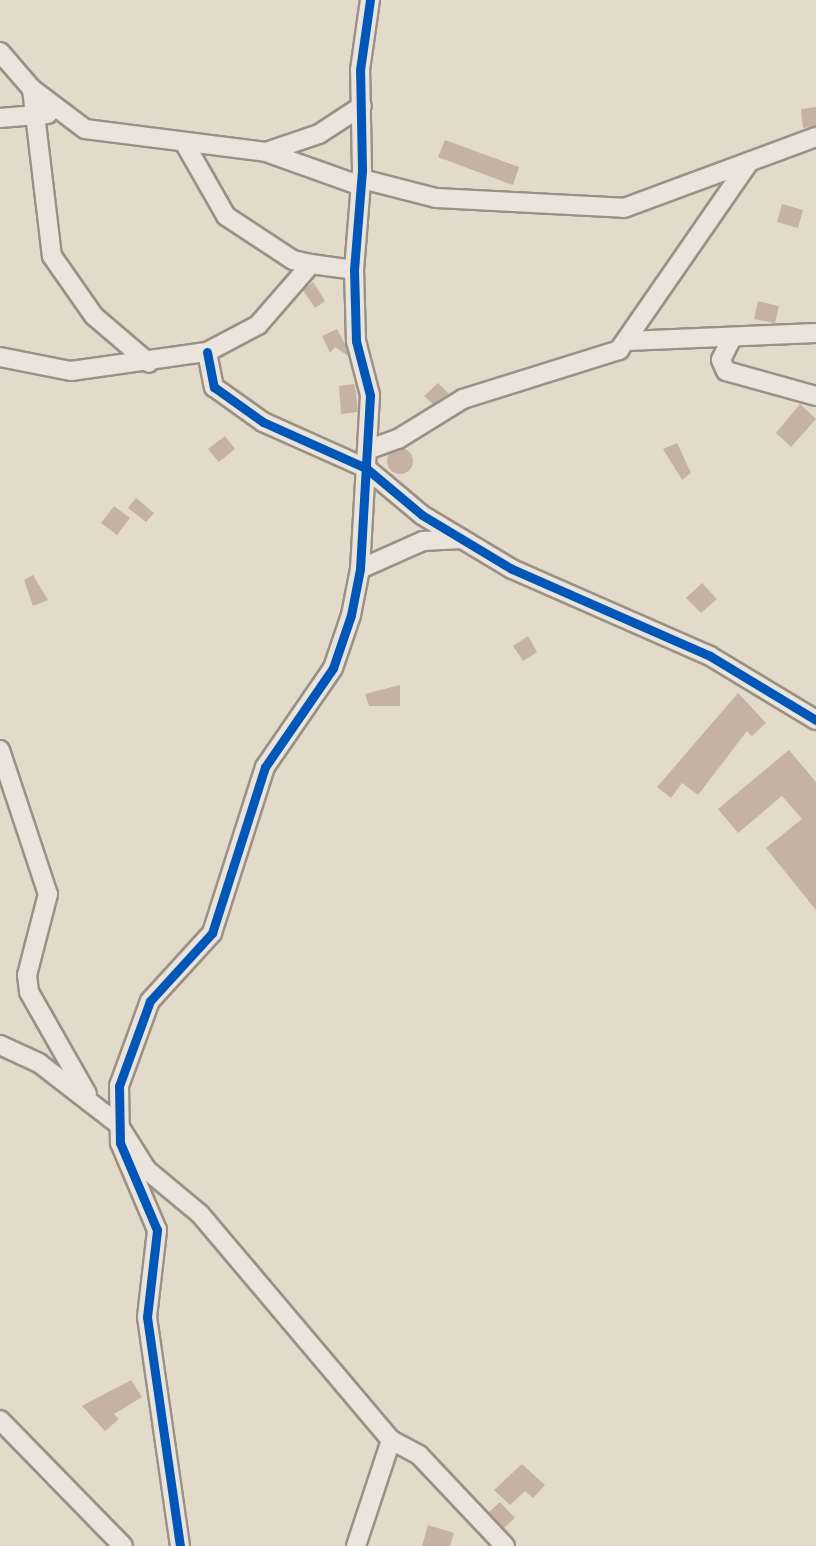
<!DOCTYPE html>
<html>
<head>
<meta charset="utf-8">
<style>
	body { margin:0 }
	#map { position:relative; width:816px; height:1546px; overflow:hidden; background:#e4dac9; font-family:"IM FELL Double Pica",serif }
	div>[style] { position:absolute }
	.building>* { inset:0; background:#c5b2a5 }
	.round { border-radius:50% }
	.roads { filter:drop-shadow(2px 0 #999186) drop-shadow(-2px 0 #999186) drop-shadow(0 2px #999186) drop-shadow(0 -2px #999186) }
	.street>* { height:18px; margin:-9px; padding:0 9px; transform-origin:9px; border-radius:9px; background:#eae4dc }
	.cycleway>* { height:9px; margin:-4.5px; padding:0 4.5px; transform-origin:4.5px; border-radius:4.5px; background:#0057b8 }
	span { translate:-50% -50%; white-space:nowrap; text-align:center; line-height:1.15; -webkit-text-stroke:6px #f5e9d5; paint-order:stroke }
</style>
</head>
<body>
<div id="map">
	<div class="building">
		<i style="clip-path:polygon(816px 107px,816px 126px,803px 128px,801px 109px)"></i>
		<i style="clip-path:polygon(445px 140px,519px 167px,513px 185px,438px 157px)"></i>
		<i style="clip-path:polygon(782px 204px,803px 210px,798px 228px,777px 222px)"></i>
		<i style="clip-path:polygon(313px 282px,325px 301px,315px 308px,303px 290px)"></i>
		<i style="clip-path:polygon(758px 301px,779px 306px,775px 323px,754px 319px)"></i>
		<i style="clip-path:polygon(337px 329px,346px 346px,348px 356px,335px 347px,330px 353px,322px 336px)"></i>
		<i style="clip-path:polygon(438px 383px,449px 394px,433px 404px,424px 396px)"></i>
		<i style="clip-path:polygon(355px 384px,358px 412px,341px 414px,339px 386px)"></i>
		<i style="clip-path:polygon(800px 404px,816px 419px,791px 447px,776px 433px)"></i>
		<i style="clip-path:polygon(225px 436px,235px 449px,219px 462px,208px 449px)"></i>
		<i style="clip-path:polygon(677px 443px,691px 473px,682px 480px,663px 449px)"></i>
		<i class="round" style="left:387px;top:448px;width:26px;height:26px"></i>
		<i style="clip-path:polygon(136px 498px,154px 513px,146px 522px,128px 508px)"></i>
		<i style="clip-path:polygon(114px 506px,130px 518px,117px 535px,101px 523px)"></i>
		<i style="clip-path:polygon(33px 575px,48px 600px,33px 606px,24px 580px)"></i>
		<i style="clip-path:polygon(702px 583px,717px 599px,701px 613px,686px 598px)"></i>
		<i style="clip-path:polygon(528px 636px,537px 652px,523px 661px,513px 646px)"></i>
		<i style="clip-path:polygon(400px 685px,400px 706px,369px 706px,365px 694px)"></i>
		<i style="clip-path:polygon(738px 693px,766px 723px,752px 736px,747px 731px,698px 795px,682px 783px,671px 798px,657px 787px)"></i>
		<i style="clip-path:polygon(789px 750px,816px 782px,816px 910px,766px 848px,802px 819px,782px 796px,738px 833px,718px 809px)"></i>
		<i style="clip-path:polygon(131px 1380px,142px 1397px,114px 1414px,119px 1419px,105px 1431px,82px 1406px)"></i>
		<i style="clip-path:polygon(522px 1464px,545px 1485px,533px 1498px,525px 1491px,510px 1505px,494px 1490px)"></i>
		<i style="clip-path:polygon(500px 1502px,515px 1518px,504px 1528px,489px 1512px)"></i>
		<i style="clip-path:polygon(428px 1525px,454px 1533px,450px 1546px,422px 1546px)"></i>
	</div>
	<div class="roads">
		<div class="street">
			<i style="left:0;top:52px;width:49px;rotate:49.1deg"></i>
			<i style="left:32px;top:89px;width:66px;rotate:37deg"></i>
			<i style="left:85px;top:129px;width:182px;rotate:7.2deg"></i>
			<i style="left:266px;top:152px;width:101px;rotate:19.7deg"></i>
			<i style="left:32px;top:89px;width:168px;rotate:83.2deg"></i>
			<i style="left:52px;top:256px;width:73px;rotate:55deg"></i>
			<i style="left:94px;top:316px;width:72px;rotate:40.5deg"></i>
			<i style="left:0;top:118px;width:48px;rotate:-4.8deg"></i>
			<i style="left:185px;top:144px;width:83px;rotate:60.3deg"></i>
			<i style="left:226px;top:216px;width:80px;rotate:33.3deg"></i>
			<i style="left:293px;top:260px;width:18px;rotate:13deg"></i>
			<i style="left:266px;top:152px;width:56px;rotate:-18.8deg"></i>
			<i style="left:319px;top:134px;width:51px;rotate:-33.1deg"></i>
			<i style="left:362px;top:179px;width:76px;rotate:14.4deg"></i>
			<i style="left:436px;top:198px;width:188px;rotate:3deg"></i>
			<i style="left:624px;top:208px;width:205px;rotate:-20.3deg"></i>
			<i style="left:731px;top:340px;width:22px;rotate:117deg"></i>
			<i style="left:721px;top:360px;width:12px;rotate:66deg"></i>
			<i style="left:726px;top:371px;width:93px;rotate:15.5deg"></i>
			<i style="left:627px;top:341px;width:189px;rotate:-2.4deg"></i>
			<i style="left:207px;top:352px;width:36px;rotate:79deg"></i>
			<i style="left:214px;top:387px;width:60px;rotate:35.5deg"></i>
			<i style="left:263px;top:422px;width:113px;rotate:24.1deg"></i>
			<i style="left:366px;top:468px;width:73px;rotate:40deg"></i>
			<i style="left:422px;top:515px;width:105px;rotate:31deg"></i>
			<i style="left:512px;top:569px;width:216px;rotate:23.7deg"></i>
			<i style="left:710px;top:656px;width:124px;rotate:31.1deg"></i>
			<i style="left:0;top:357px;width:72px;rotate:11.2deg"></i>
			<i style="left:71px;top:371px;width:137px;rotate:-8deg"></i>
			<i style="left:207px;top:352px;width:58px;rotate:-27.9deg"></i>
			<i style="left:258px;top:325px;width:81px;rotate:-49deg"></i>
			<i style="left:311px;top:264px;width:43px;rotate:7.9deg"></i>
			<i style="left:367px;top:450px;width:33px;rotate:-20deg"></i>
			<i style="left:398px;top:439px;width:76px;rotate:-31.6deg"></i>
			<i style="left:463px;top:399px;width:164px;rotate:-17.4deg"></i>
			<i style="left:619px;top:350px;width:229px;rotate:-55.3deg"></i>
			<i style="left:360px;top:569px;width:69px;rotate:-24deg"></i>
			<i style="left:423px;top:541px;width:39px;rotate:-3deg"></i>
			<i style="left:0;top:750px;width:152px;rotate:71.6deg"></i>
			<i style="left:48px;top:894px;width:84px;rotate:104.5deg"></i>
			<i style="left:27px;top:975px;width:17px;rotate:83deg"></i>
			<i style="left:29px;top:992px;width:117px;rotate:60.4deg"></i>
			<i style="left:0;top:1045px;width:43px;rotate:24.8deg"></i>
			<i style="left:39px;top:1063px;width:100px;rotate:37.7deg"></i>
			<i style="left:118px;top:1124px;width:54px;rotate:57.8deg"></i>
			<i style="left:147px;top:1170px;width:69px;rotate:39.7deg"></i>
			<i style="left:200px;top:1214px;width:296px;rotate:49.8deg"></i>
			<i style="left:391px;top:1440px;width:32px;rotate:28deg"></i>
			<i style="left:419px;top:1455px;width:125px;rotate:46.6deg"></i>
			<i style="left:0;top:1420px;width:176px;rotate:45.7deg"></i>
			<i style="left:180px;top:1546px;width:231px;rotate:-98.2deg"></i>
			<i style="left:147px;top:1317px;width:88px;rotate:-83.4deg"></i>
			<i style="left:157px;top:1230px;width:95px;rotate:-113deg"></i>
			<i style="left:120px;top:1143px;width:57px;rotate:-91deg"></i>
			<i style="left:119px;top:1086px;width:90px;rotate:-70deg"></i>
			<i style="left:150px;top:1001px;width:92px;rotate:-47.6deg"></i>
			<i style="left:212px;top:933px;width:174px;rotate:-72.3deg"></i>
			<i style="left:265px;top:767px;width:120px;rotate:-55.5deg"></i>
			<i style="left:333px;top:668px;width:56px;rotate:-71.2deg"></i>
			<i style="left:351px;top:615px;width:47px;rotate:-78.9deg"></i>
			<i style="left:360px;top:569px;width:174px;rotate:-86.7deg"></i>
			<i style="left:370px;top:395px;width:56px;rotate:-104.5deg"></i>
			<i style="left:356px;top:341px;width:71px;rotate:-91.6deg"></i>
			<i style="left:354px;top:270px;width:100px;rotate:-85.4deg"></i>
			<i style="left:362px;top:170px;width:100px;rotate:-91.1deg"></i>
			<i style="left:360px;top:70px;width:71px;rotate:-81.9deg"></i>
			<i style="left:356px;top:1546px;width:112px;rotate:-71.7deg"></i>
		</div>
	</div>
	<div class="cycleway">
		<i style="left:207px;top:352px;width:36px;rotate:79deg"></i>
		<i style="left:214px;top:387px;width:60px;rotate:35.5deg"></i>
		<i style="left:263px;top:422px;width:113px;rotate:24.1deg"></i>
		<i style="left:366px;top:468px;width:73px;rotate:40deg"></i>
		<i style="left:422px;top:515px;width:105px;rotate:31deg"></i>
		<i style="left:512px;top:569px;width:216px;rotate:23.7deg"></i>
		<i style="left:710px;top:656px;width:124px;rotate:31.1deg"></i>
		<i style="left:180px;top:1546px;width:231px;rotate:-98.2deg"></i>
		<i style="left:147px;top:1317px;width:88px;rotate:-83.4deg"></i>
		<i style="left:157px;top:1230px;width:95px;rotate:-113deg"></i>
		<i style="left:120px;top:1143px;width:57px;rotate:-91deg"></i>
		<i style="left:119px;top:1086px;width:90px;rotate:-70deg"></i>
		<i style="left:150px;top:1001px;width:92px;rotate:-47.6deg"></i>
		<i style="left:212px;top:933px;width:174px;rotate:-72.3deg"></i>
		<i style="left:265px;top:767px;width:120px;rotate:-55.5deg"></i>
		<i style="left:333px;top:668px;width:56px;rotate:-71.2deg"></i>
		<i style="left:351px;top:615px;width:47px;rotate:-78.9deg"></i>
		<i style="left:360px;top:569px;width:174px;rotate:-86.7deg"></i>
		<i style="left:370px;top:395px;width:56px;rotate:-104.5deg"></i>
		<i style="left:356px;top:341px;width:71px;rotate:-91.6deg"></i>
		<i style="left:354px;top:270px;width:100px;rotate:-85.4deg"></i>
		<i style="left:362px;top:170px;width:100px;rotate:-91.1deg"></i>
		<i style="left:360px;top:70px;width:71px;rotate:-81.9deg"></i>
	</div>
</div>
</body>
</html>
